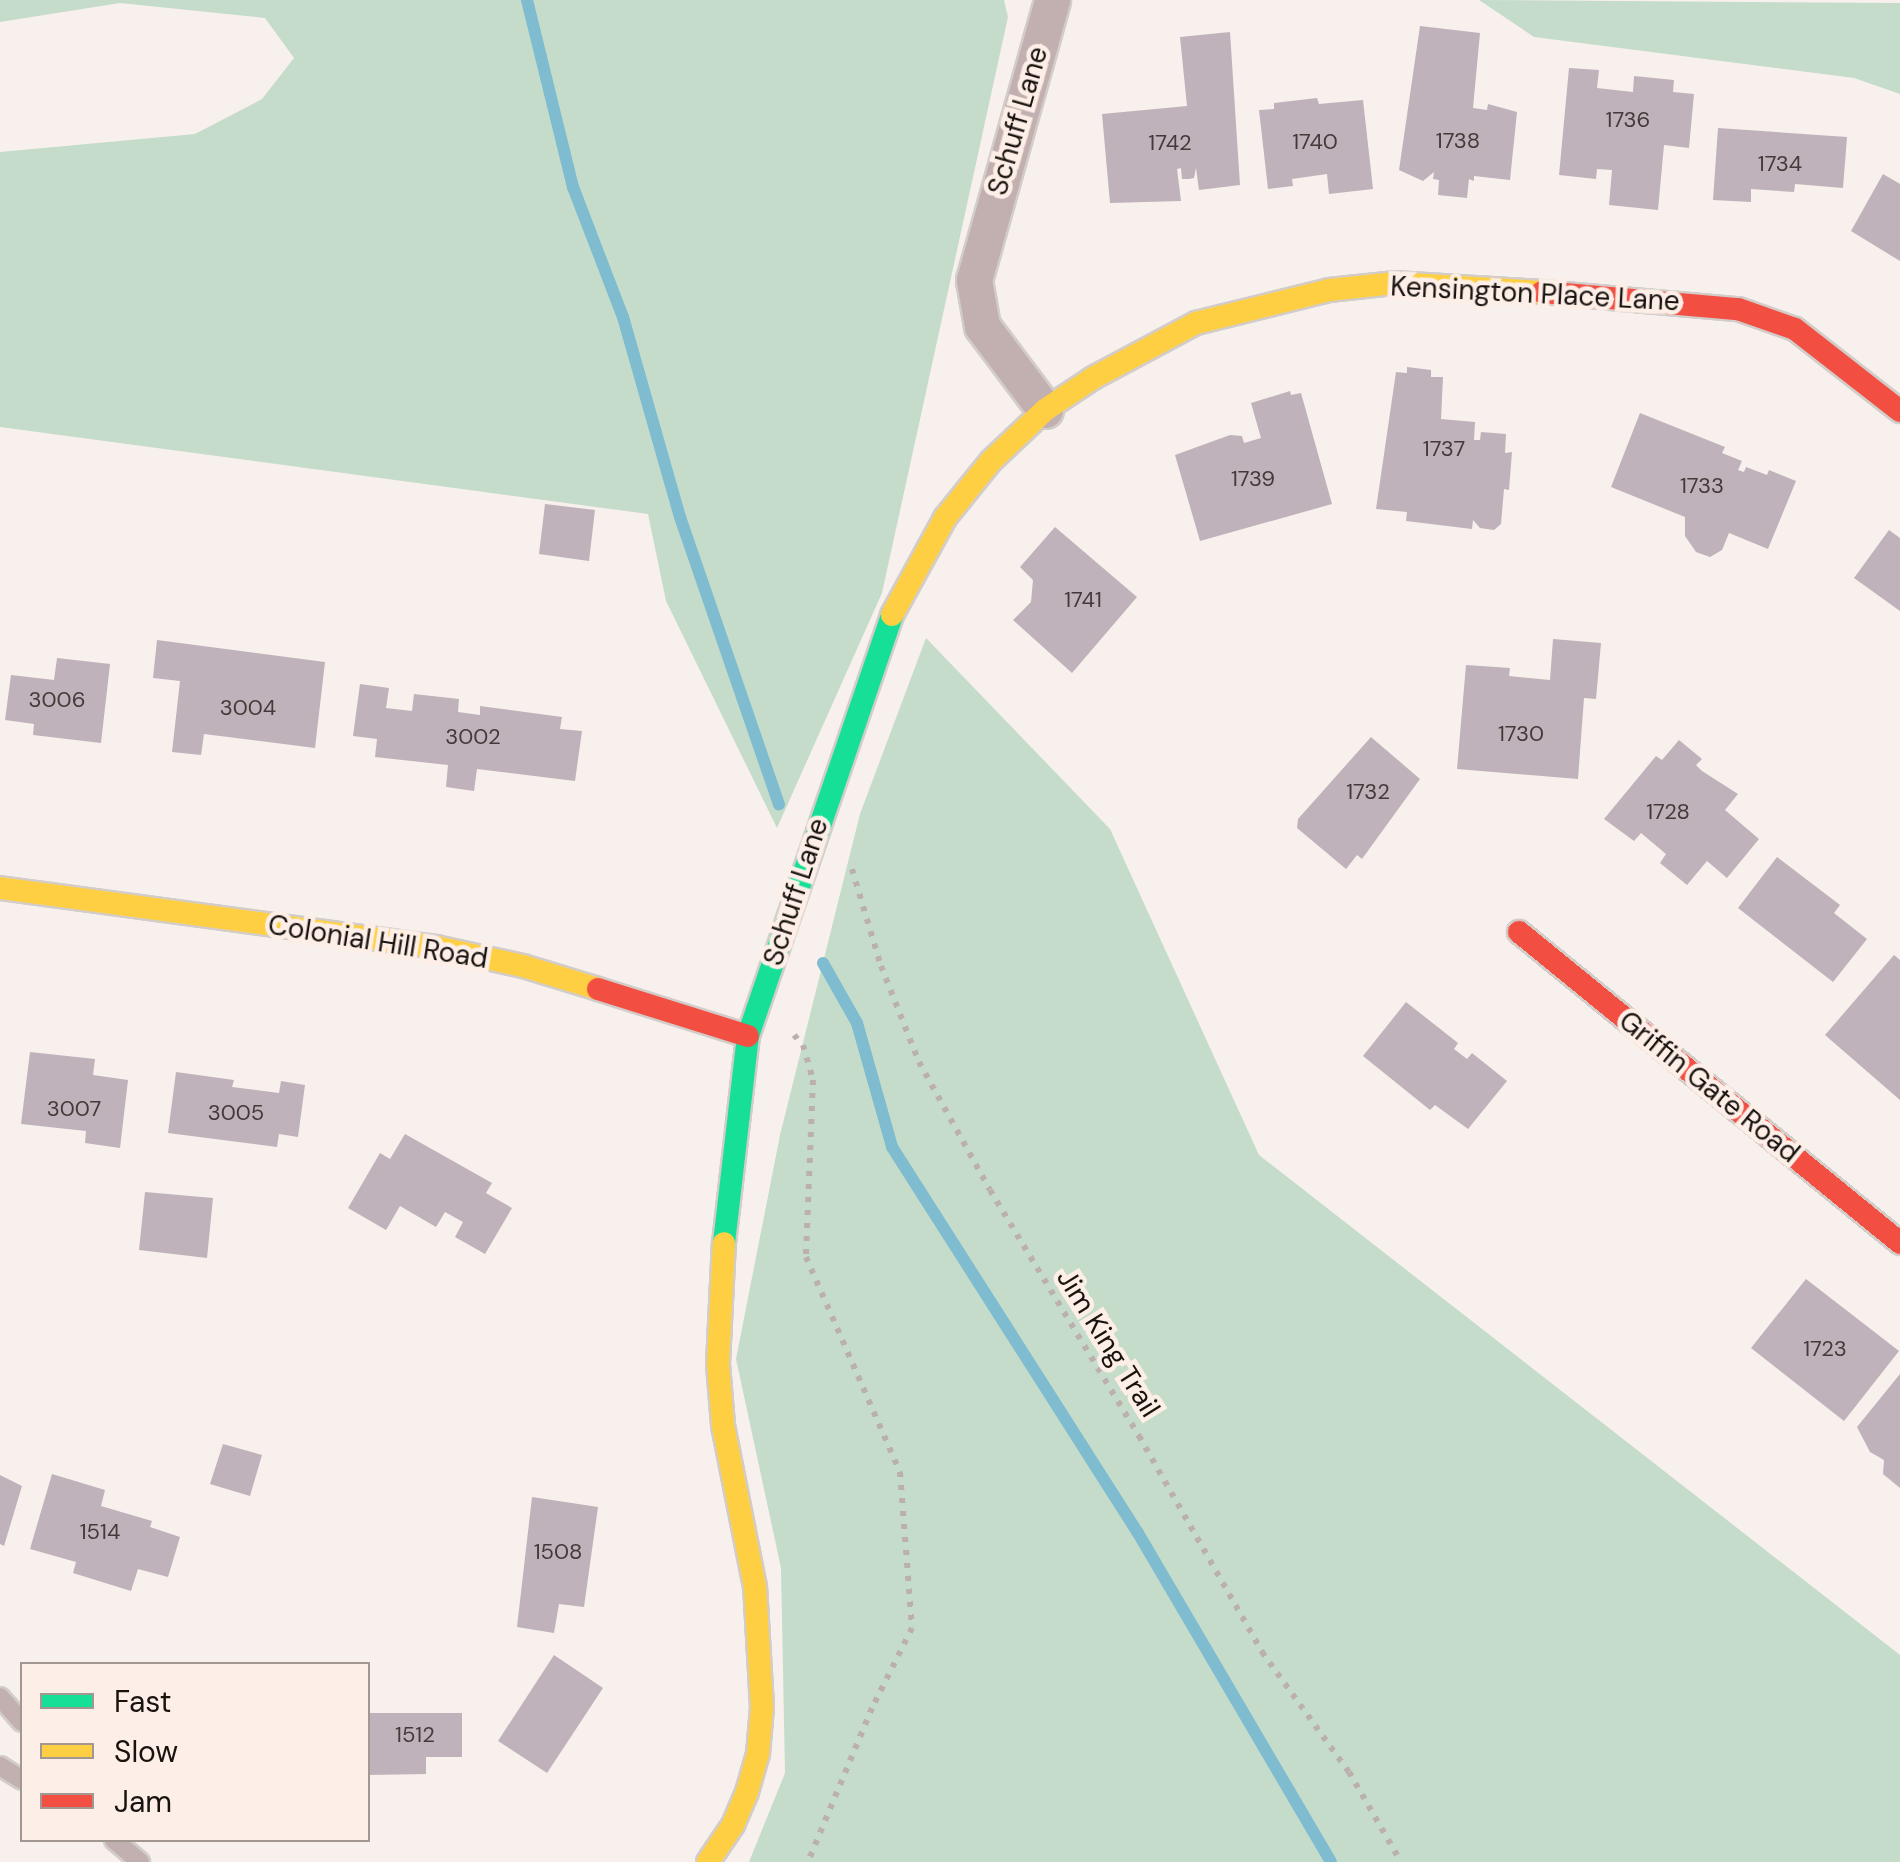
<!DOCTYPE html>
<html>
<head>
<meta charset="utf-8">
<style>
	body { margin:0 }
	#map { position:relative; width:1900px; height:1862px; overflow:hidden; background:#f8f0ec; font-family:"DM Sans",sans-serif }
	div>[style] { position:absolute }
	.green>* { inset:0; background:#c5dcca }
	.stream>* { height:12px; margin:-6px; padding:0 6px; transform-origin:6px; border-radius:6px; background:#7fbcd0 }
	.building>* { inset:0; background:#bfb2ba }
	.path>* { height:6px; margin-top:-3px; transform-origin:0; background:repeating-linear-gradient(90deg,#bcb0af 0 5px,transparent 0 13px) }
	.roads { filter:drop-shadow(2px 0 #d3cdca) drop-shadow(-2px 0 #d3cdca) drop-shadow(0 2px #d3cdca) drop-shadow(0 -2px #d3cdca) }
	.lane>* { height:18px; margin:-9px; padding:0 9px; transform-origin:9px; border-radius:9px; background:#c2b0b0 }
	.street>* { height:35px; margin:-17.5px; padding:0 17.5px; transform-origin:17.5px; border-radius:17.5px; background:#c2b0b0 }
	.fast>* { height:22px; margin:-11px; padding:0 11px; transform-origin:11px; border-radius:11px; background:#16e098 }
	.slow>* { height:22px; margin:-11px; padding:0 11px; transform-origin:11px; border-radius:11px; background:#ffcf43 }
	.jam>* { height:22px; margin:-11px; padding:0 11px; transform-origin:11px; border-radius:11px; background:#f24e42 }
	span { translate:-50% -50%; white-space:nowrap; text-align:center; line-height:1.15; -webkit-text-stroke:9px #fdefe7; paint-order:stroke }
	.number-label { font-size:22px; color:#423b3a }
	.number-label span { -webkit-text-stroke-width:0 }
	.street-label { font-size:28px; color:#191310 }
	.legend { position:absolute; left:20px; top:1662px; width:350px; height:180px; box-sizing:border-box; background:#fdefe7; border:2px solid #a29791; margin:0; padding:12px 18px; list-style:none; font-size:30px; color:#191310 }
	.legend li { display:flex; align-items:center; gap:20px; height:50px }
	.legend b { width:50px; border:2px solid #a29791 }
</style>
</head>
<body>
<div id="map">
	<div class="green">
		<i style="clip-path:polygon(0 0,1004px 0,1008px 17px,882px 593px,777px 828px,666px 601px,648px 514px,0 427px,0 152px,195px 134px,262px 99px,294px 58px,265px 18px,120px 3px,0 22px)"></i>
		<i style="clip-path:polygon(1479px 0,1900px 3px,1900px 94px,1854px 78px,1534px 37px)"></i>
		<i style="clip-path:polygon(926px 638px,1110px 829px,1259px 1155px,1900px 1655px,1900px 1862px,749px 1862px,785px 1773px,781px 1568px,736px 1359px,780px 1135px,860px 814px)"></i>
	</div>
	<div class="stream">
		<i style="left:527px;top:0;width:193px;rotate:76.2deg"></i>
		<i style="left:573px;top:187px;width:139px;rotate:69deg"></i>
		<i style="left:623px;top:317px;width:208px;rotate:74.1deg"></i>
		<i style="left:680px;top:517px;width:304px;rotate:71deg"></i>
		<i style="left:823px;top:963px;width:69px;rotate:60.5deg"></i>
		<i style="left:857px;top:1023px;width:129px;rotate:74.2deg"></i>
		<i style="left:892px;top:1147px;width:458px;rotate:57.5deg"></i>
		<i style="left:1138px;top:1533px;width:381px;rotate:59.6deg"></i>
	</div>
	<div class="building">
		<i style="clip-path:polygon(1420px 26px,1480px 33px,1473px 108px,1487px 110px,1488px 104px,1517px 112px,1510px 180px,1474px 176px,1474px 181px,1469px 179px,1467px 198px,1438px 195px,1439px 180px,1433px 179px,1434px 172px,1423px 181px,1399px 170px)"></i>
		<i style="clip-path:polygon(1230px 32px,1240px 185px,1199px 190px,1196px 168px,1194px 178px,1189px 179px,1182px 179px,1181px 168px,1177px 169px,1181px 201px,1110px 203px,1102px 114px,1187px 106px,1180px 37px)"></i>
		<i style="clip-path:polygon(1569px 68px,1599px 70px,1597px 88px,1633px 92px,1634px 76px,1674px 80px,1673px 92px,1694px 94px,1689px 148px,1664px 145px,1658px 210px,1609px 205px,1612px 170px,1597px 169px,1596px 179px,1559px 175px)"></i>
		<i style="clip-path:polygon(1317px 98px,1319px 104px,1363px 100px,1373px 189px,1329px 194px,1327px 174px,1292px 179px,1293px 186px,1268px 189px,1259px 110px,1274px 109px,1274px 103px)"></i>
		<i style="clip-path:polygon(1718px 128px,1847px 137px,1843px 188px,1795px 184px,1794px 192px,1751px 189px,1751px 202px,1713px 200px)"></i>
		<i style="clip-path:polygon(1883px 174px,1900px 184px,1900px 261px,1851px 231px)"></i>
		<i style="clip-path:polygon(1407px 367px,1431px 370px,1431px 377px,1443px 377px,1441px 419px,1475px 422px,1474px 440px,1480px 440px,1481px 432px,1506px 434px,1505px 453px,1512px 452px,1509px 490px,1504px 489px,1501px 524px,1494px 530px,1480px 528px,1473px 520px,1472px 529px,1406px 521px,1407px 512px,1376px 509px,1396px 372px,1407px 373px)"></i>
		<i style="clip-path:polygon(1290px 391px,1291px 395px,1301px 393px,1332px 504px,1200px 541px,1175px 455px,1230px 435px,1242px 436px,1244px 443px,1261px 438px,1251px 403px)"></i>
		<i style="clip-path:polygon(1640px 413px,1725px 447px,1722px 453px,1742px 461px,1738px 470px,1744px 472px,1746px 467px,1767px 475px,1769px 470px,1796px 481px,1768px 549px,1729px 533px,1722px 550px,1710px 557px,1696px 552px,1685px 536px,1685px 517px,1611px 487px)"></i>
		<i style="clip-path:polygon(545px 504px,595px 510px,589px 561px,539px 554px)"></i>
		<i style="clip-path:polygon(1055px 527px,1137px 597px,1072px 673px,1013px 620px,1031px 602px,1033px 580px,1020px 567px)"></i>
		<i style="clip-path:polygon(1889px 530px,1900px 538px,1900px 611px,1854px 578px)"></i>
		<i style="clip-path:polygon(1553px 639px,1601px 643px,1596px 699px,1584px 698px,1578px 779px,1457px 769px,1466px 665px,1510px 668px,1509px 676px,1550px 680px)"></i>
		<i style="clip-path:polygon(157px 640px,325px 662px,315px 748px,204px 734px,201px 755px,172px 752px,180px 681px,153px 678px)"></i>
		<i style="clip-path:polygon(57px 658px,110px 664px,101px 743px,33px 735px,34px 724px,5px 720px,11px 675px,54px 680px)"></i>
		<i style="clip-path:polygon(360px 684px,389px 688px,386px 708px,412px 711px,414px 694px,459px 699px,458px 712px,480px 715px,480px 706px,562px 717px,560px 729px,582px 731px,575px 781px,477px 769px,474px 791px,446px 787px,448px 765px,375px 757px,377px 739px,353px 736px)"></i>
		<i style="clip-path:polygon(1371px 737px,1420px 779px,1362px 859px,1357px 855px,1346px 869px,1297px 828px,1298px 819px)"></i>
		<i style="clip-path:polygon(1679px 740px,1702px 759px,1696px 765px,1702px 771px,1738px 794px,1725px 810px,1759px 839px,1727px 878px,1707px 861px,1687px 885px,1660px 863px,1666px 854px,1641px 833px,1634px 841px,1604px 819px,1656px 756px,1662px 760px)"></i>
		<i style="clip-path:polygon(1777px 857px,1840px 905px,1834px 913px,1867px 939px,1833px 982px,1738px 908px)"></i>
		<i style="clip-path:polygon(1894px 955px,1900px 960px,1900px 1100px,1825px 1035px)"></i>
		<i style="clip-path:polygon(1406px 1002px,1458px 1043px,1454px 1049px,1467px 1059px,1472px 1053px,1507px 1081px,1468px 1129px,1435px 1105px,1430px 1110px,1363px 1056px)"></i>
		<i style="clip-path:polygon(30px 1052px,95px 1059px,93px 1075px,128px 1080px,120px 1148px,85px 1143px,86px 1131px,21px 1124px)"></i>
		<i style="clip-path:polygon(176px 1072px,234px 1080px,232px 1087px,279px 1093px,281px 1081px,305px 1085px,298px 1137px,279px 1134px,277px 1147px,168px 1133px)"></i>
		<i style="clip-path:polygon(405px 1134px,492px 1183px,486px 1193px,512px 1208px,485px 1254px,455px 1237px,463px 1222px,445px 1212px,436px 1227px,400px 1206px,386px 1230px,348px 1208px,380px 1153px,390px 1159px)"></i>
		<i style="clip-path:polygon(145px 1192px,213px 1198px,207px 1258px,139px 1250px)"></i>
		<i style="clip-path:polygon(1806px 1279px,1899px 1351px,1844px 1421px,1751px 1348px)"></i>
		<i style="clip-path:polygon(1900px 1374px,1900px 1488px,1883px 1474px,1884px 1460px,1870px 1452px,1857px 1427px)"></i>
		<i style="clip-path:polygon(223px 1444px,262px 1455px,250px 1496px,210px 1484px)"></i>
		<i style="clip-path:polygon(52px 1474px,105px 1490px,101px 1506px,152px 1521px,150px 1527px,180px 1537px,168px 1577px,138px 1569px,131px 1591px,73px 1573px,76px 1562px,30px 1549px)"></i>
		<i style="clip-path:polygon(0 1475px,22px 1486px,4px 1546px,0 1544px)"></i>
		<i style="clip-path:polygon(532px 1497px,598px 1507px,584px 1607px,559px 1604px,554px 1633px,517px 1627px)"></i>
		<i style="clip-path:polygon(554px 1655px,603px 1688px,547px 1773px,498px 1741px)"></i>
		<i style="clip-path:polygon(368px 1713px,462px 1713px,462px 1757px,426px 1757px,426px 1774px,368px 1775px)"></i>
	</div>
	<div class="path">
		<i style="left:852px;top:869px;width:101px;rotate:73.4deg"></i>
		<i style="left:881px;top:966px;width:103px;rotate:68.4deg"></i>
		<i style="left:919px;top:1062px;width:146px;rotate:61deg"></i>
		<i style="left:990px;top:1190px;width:288px;rotate:58.8deg"></i>
		<i style="left:1139px;top:1436px;width:249px;rotate:60.3deg"></i>
		<i style="left:1262px;top:1652px;width:148px;rotate:54.1deg"></i>
		<i style="left:1349px;top:1772px;width:104px;rotate:60deg"></i>
		<i style="left:794px;top:1035px;width:13px;rotate:48deg"></i>
		<i style="left:803px;top:1045px;width:36px;rotate:74deg"></i>
		<i style="left:813px;top:1080px;width:177px;rotate:92.3deg"></i>
		<i style="left:806px;top:1257px;width:235px;rotate:66.4deg"></i>
		<i style="left:900px;top:1472px;width:156px;rotate:85.6deg"></i>
		<i style="left:912px;top:1628px;width:89px;rotate:116.6deg"></i>
		<i style="left:872px;top:1708px;width:167px;rotate:112.6deg"></i>
	</div>
	<div class="roads">
		<div class="lane">
			<i style="left:0;top:1697px;width:33px;rotate:49deg"></i>
			<i style="left:0;top:1766px;width:26px;rotate:32deg"></i>
			<i style="left:114px;top:1840px;width:34px;rotate:40deg"></i>
		</div>
		<div class="street">
			<i style="left:1045px;top:410px;width:105px;rotate:-126.9deg"></i>
			<i style="left:982px;top:326px;width:47px;rotate:-99.9deg"></i>
			<i style="left:974px;top:280px;width:291px;rotate:-74.4deg"></i>
		</div>
		<div class="fast">
			<i style="left:724px;top:1243px;width:208px;rotate:-83.4deg"></i>
			<i style="left:748px;top:1036px;width:445px;rotate:-71.1deg"></i>
		</div>
		<div class="slow">
			<i style="left:892px;top:615px;width:111px;rotate:-61.3deg"></i>
			<i style="left:945px;top:518px;width:73px;rotate:-51.1deg"></i>
			<i style="left:991px;top:461px;width:74px;rotate:-43.4deg"></i>
			<i style="left:1045px;top:410px;width:58px;rotate:-33.7deg"></i>
			<i style="left:1093px;top:378px;width:117px;rotate:-28.1deg"></i>
			<i style="left:1196px;top:323px;width:137px;rotate:-13.9deg"></i>
			<i style="left:1329px;top:290px;width:65px;rotate:-6.1deg"></i>
			<i style="left:1394px;top:283px;width:148px;rotate:3.5deg"></i>
			<i style="left:0;top:888px;width:440px;rotate:7.7deg"></i>
			<i style="left:436px;top:947px;width:89px;rotate:12.3deg"></i>
			<i style="left:523px;top:966px;width:78px;rotate:17deg"></i>
			<i style="left:708px;top:1862px;width:45px;rotate:-56deg"></i>
			<i style="left:733px;top:1825px;width:36px;rotate:-67deg"></i>
			<i style="left:747px;top:1792px;width:40px;rotate:-74deg"></i>
			<i style="left:758px;top:1754px;width:47px;rotate:-85.1deg"></i>
			<i style="left:762px;top:1707px;width:120px;rotate:-93.3deg"></i>
			<i style="left:755px;top:1587px;width:165px;rotate:-101.2deg"></i>
			<i style="left:723px;top:1425px;width:61px;rotate:-94.7deg"></i>
			<i style="left:718px;top:1364px;width:121px;rotate:-87.2deg"></i>
		</div>
		<div class="jam">
			<i style="left:1542px;top:292px;width:197px;rotate:5deg"></i>
			<i style="left:1738px;top:309px;width:60px;rotate:19.3deg"></i>
			<i style="left:1795px;top:329px;width:133px;rotate:38deg"></i>
			<i style="left:1519px;top:932px;width:492px;rotate:39.2deg"></i>
			<i style="left:598px;top:989px;width:157px;rotate:17.4deg"></i>
		</div>
	</div>
	<div class="number-label">
		<span style="left:1628px;top:120px">1736</span>
		<span style="left:1458px;top:141px">1738</span>
		<span style="left:1315px;top:142px">1740</span>
		<span style="left:1170px;top:143px">1742</span>
		<span style="left:1780px;top:164px">1734</span>
		<span style="left:1444px;top:449px">1737</span>
		<span style="left:1253px;top:479px">1739</span>
		<span style="left:1702px;top:486px">1733</span>
		<span style="left:1083px;top:600px">1741</span>
		<span style="left:57px;top:700px">3006</span>
		<span style="left:248px;top:708px">3004</span>
		<span style="left:1521px;top:734px">1730</span>
		<span style="left:473px;top:737px">3002</span>
		<span style="left:1368px;top:792px">1732</span>
		<span style="left:1668px;top:812px">1728</span>
		<span style="left:74px;top:1109px">3007</span>
		<span style="left:236px;top:1113px">3005</span>
		<span style="left:1825px;top:1349px">1723</span>
		<span style="left:100px;top:1532px">1514</span>
		<span style="left:558px;top:1552px">1508</span>
		<span style="left:415px;top:1735px">1512</span>
	</div>
	<div class="street-label">
		<span style="left:1018px;top:121px;rotate:-74deg">Schuff Lane</span>
		<span style="left:1535px;top:294px;rotate:3deg">Kensington Place Lane</span>
		<span style="left:796px;top:892px;rotate:-72deg">Schuff Lane</span>
		<span style="left:378px;top:942px;rotate:9deg">Colonial Hill Road</span>
		<span style="left:1709px;top:1087px;rotate:39deg">Griffin Gate Road</span>
		<span style="left:1108px;top:1343px;rotate:58deg">Jim King Trail</span>
	</div>
	<ul class="legend">
	<li><b style="height:12px;background:#16e098"></b>Fast</li>
	<li><b style="height:12px;background:#ffcf43"></b>Slow</li>
	<li><b style="height:12px;background:#f24e42"></b>Jam</li>
	</ul>
</div>
</body>
</html>
